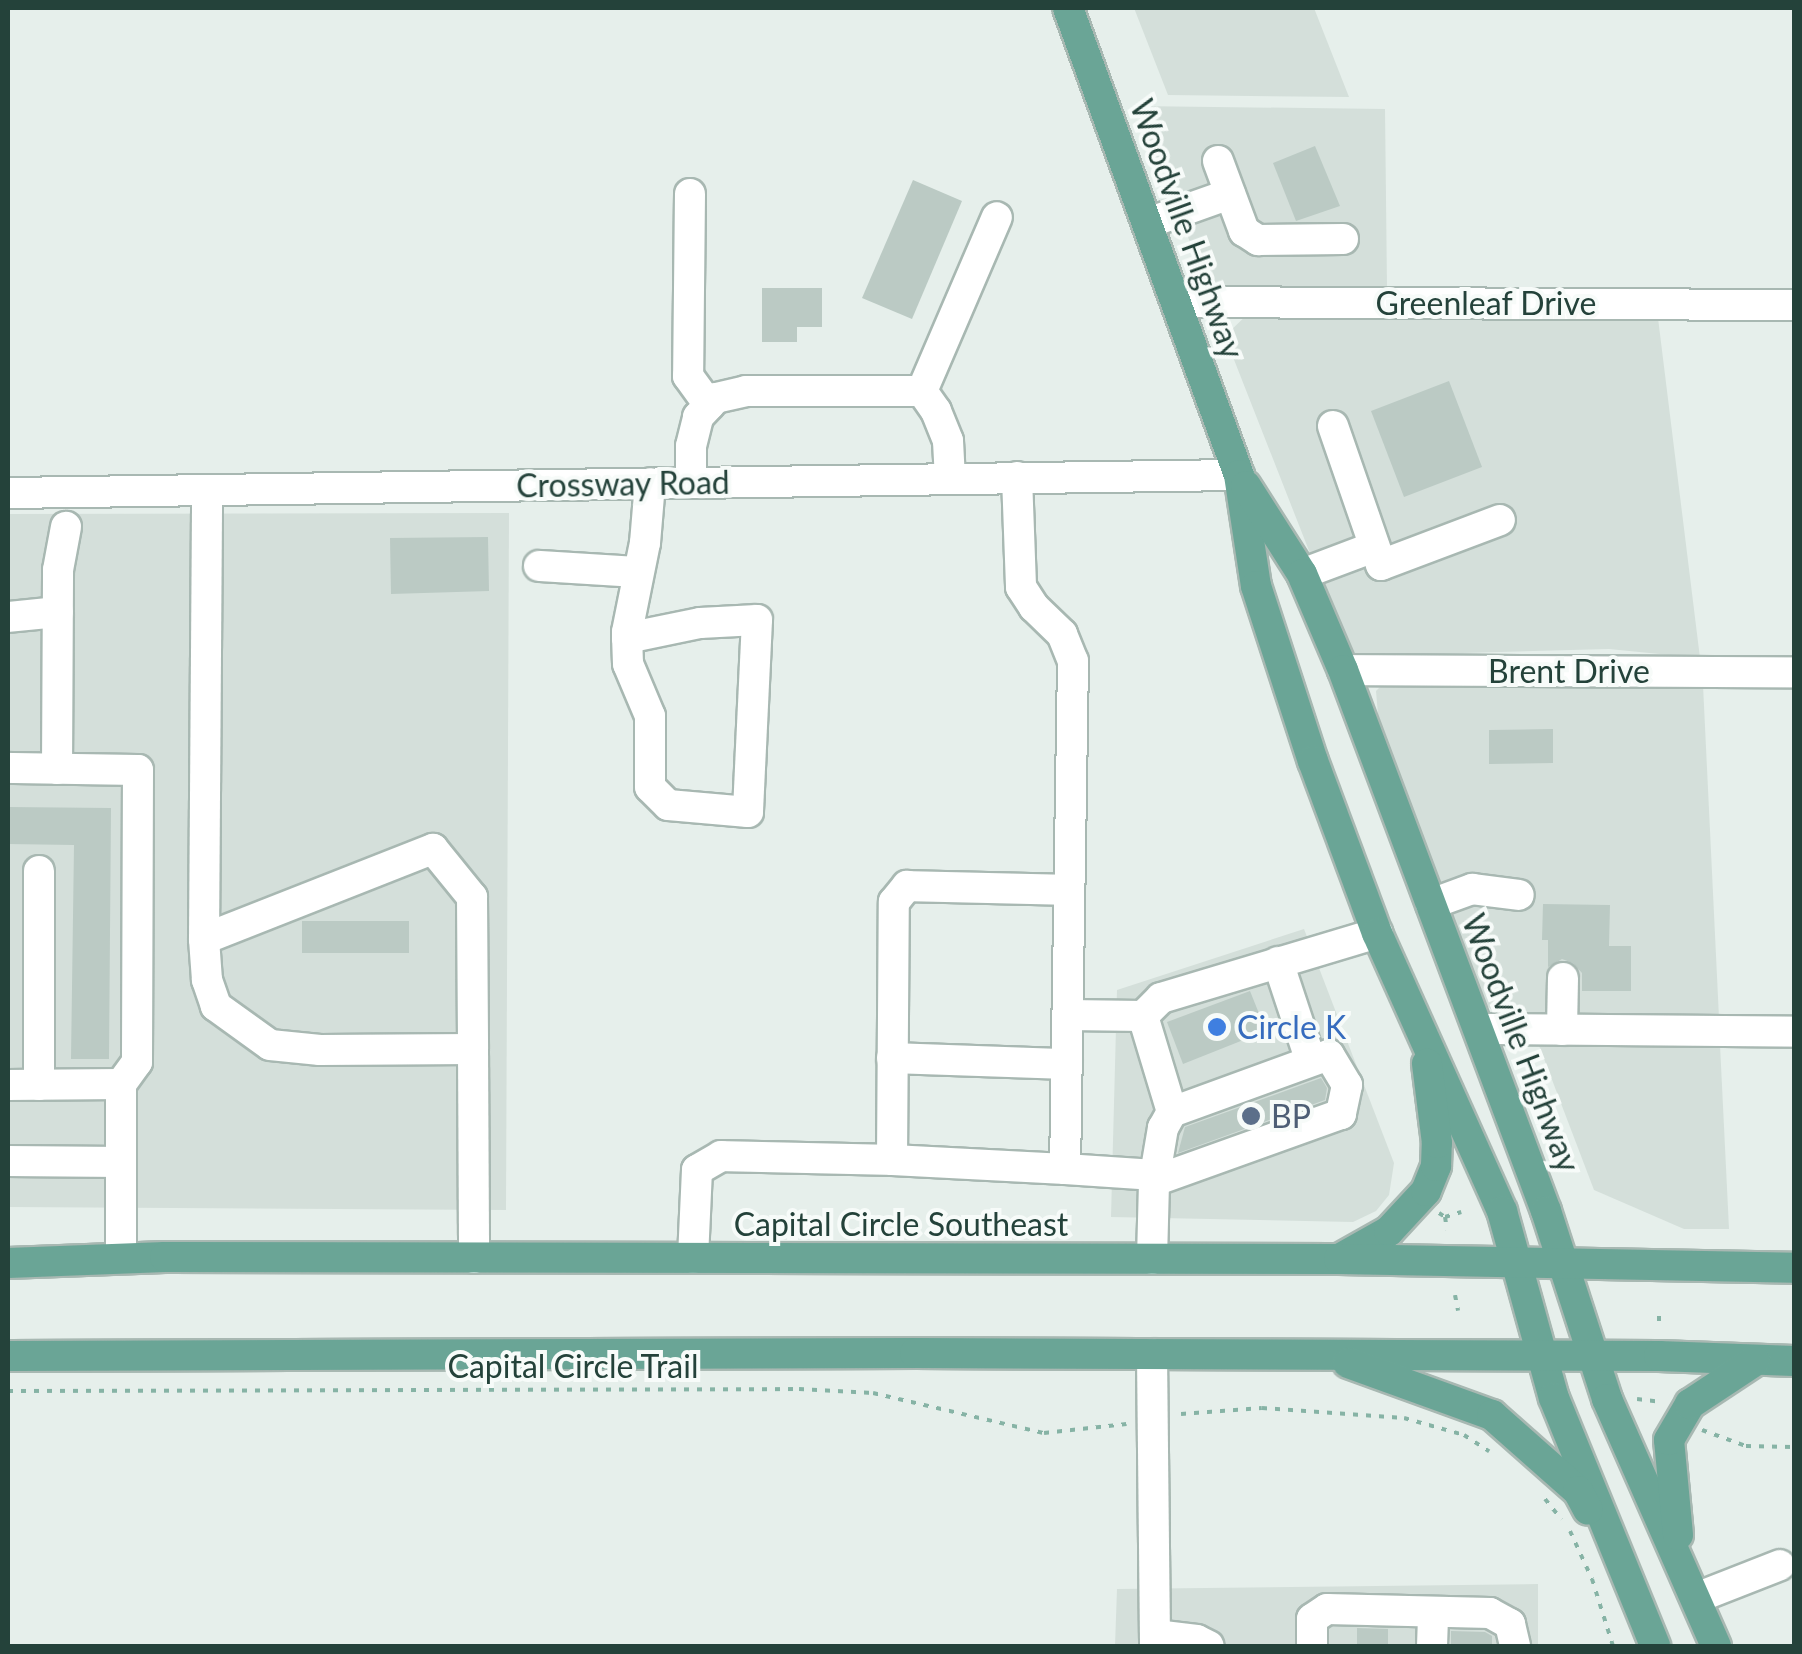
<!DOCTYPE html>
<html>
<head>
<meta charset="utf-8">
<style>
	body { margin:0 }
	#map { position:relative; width:1802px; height:1654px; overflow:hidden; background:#e6efeb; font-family:Lato,sans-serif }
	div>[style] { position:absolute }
	.built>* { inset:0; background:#d4dfda }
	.building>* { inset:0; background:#bbcac4 }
	.path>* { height:4px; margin-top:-2px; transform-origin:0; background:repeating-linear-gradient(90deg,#86b3a5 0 5px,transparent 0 13px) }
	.roads { filter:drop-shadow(2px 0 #a8b8b2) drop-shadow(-2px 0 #a8b8b2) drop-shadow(0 2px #a8b8b2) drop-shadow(0 -2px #a8b8b2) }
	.minor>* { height:30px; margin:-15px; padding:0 15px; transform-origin:15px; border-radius:15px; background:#fff }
	.major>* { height:30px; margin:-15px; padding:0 15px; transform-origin:15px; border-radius:15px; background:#6aa596 }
	.dots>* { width:28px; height:28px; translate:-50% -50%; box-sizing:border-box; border:5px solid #f7fbf9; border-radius:50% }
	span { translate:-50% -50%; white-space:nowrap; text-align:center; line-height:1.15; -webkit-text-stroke:8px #f7fbf9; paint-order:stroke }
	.street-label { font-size:32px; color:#24423a }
	.shop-label { font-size:32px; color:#366cbe }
	.left { translate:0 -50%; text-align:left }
	.service-label { font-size:32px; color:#4e5e75 }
	.frame { position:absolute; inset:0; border:10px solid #24423a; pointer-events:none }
</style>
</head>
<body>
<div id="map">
	<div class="built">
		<i style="clip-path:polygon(1134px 8px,1314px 8px,1349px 97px,1168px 95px)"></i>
		<i style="clip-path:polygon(1136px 106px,1385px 109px,1387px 288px,1215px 287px,1205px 280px)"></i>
		<i style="clip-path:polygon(1252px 310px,1658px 318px,1700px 658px,1609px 649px,1356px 656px,1346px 645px,1231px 352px,1228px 333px)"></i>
		<i style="clip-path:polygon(509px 513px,506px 1210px,8px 1207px,8px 514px)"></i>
		<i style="clip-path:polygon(1384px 683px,1703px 685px,1719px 1018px,1498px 1015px,1486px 1005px,1378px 715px,1376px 691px)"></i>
		<i style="clip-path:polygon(1304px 929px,1394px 1163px,1389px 1195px,1376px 1211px,1353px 1222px,1111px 1217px,1117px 990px)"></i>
		<i style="clip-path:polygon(1538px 1043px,1720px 1045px,1729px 1229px,1684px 1229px,1594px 1190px)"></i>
		<i style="clip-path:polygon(1538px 1584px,1538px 1646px,1115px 1646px,1117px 1589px)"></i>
	</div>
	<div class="building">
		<i style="clip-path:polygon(1315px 146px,1340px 206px,1296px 221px,1273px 163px)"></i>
		<i style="clip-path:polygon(913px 180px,962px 201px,912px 319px,862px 298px)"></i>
		<i style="clip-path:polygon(762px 288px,822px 288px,822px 327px,797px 327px,797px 342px,762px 342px)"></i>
		<i style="clip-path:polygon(1449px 381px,1482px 467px,1404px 497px,1371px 411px)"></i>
		<i style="clip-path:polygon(488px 537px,489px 591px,391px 594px,390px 538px)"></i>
		<i style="clip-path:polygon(1553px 729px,1553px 763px,1489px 764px,1489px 730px)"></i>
		<i style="clip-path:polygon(8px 807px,111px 808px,109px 1059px,71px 1059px,74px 845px,8px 844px)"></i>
		<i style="clip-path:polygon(1543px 904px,1610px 905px,1609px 946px,1631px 946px,1631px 991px,1582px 991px,1582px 973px,1573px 963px,1562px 959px,1548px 967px,1548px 940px,1542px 940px)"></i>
		<i style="clip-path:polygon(302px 921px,409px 921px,409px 953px,302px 953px)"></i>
		<i style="clip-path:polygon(1250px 991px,1266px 1031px,1183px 1064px,1167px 1022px)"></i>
		<i style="clip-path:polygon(1321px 1078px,1327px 1088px,1325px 1100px,1178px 1153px,1185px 1127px)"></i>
		<i style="clip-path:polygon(1357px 1628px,1388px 1629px,1388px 1646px,1357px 1646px)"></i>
		<i style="clip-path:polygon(1451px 1631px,1485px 1632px,1492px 1636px,1492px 1646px,1451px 1646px)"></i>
	</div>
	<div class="path">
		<i style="left:1439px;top:1213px;width:7px;rotate:34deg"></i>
		<i style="left:1445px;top:1217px;width:13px;rotate:81deg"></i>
		<i style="left:1445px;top:1217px;width:17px;rotate:-17deg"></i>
		<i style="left:1455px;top:1295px;width:16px;rotate:79deg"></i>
		<i style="left:1659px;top:1316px;width:13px;rotate:90deg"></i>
		<i style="left:8px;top:1391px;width:791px;rotate:-0.14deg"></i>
		<i style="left:799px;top:1389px;width:74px;rotate:3.1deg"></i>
		<i style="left:873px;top:1393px;width:176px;rotate:13.2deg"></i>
		<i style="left:1044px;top:1433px;width:83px;rotate:-6.2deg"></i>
		<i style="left:1637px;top:1399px;width:25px;rotate:7deg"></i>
		<i style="left:1181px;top:1414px;width:81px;rotate:-4.2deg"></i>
		<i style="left:1262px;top:1408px;width:142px;rotate:4deg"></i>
		<i style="left:1404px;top:1418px;width:62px;rotate:15.8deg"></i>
		<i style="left:1464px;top:1435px;width:30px;rotate:33deg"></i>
		<i style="left:1702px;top:1430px;width:47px;rotate:20deg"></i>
		<i style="left:1746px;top:1446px;width:48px;rotate:1.2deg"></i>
		<i style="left:1545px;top:1499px;width:26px;rotate:51deg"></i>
		<i style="left:1570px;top:1531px;width:53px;rotate:65.4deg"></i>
		<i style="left:1592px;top:1579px;width:70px;rotate:72.6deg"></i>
	</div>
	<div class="roads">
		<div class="minor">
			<i style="left:1218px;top:161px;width:75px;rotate:69.6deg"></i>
			<i style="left:1244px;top:231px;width:17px;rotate:33deg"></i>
			<i style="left:1258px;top:240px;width:85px;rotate:-0.7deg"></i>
			<i style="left:690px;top:194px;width:182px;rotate:90.6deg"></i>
			<i style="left:688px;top:376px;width:36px;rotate:54deg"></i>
			<i style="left:1148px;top:223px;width:87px;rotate:-19.5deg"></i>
			<i style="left:1177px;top:302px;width:617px;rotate:0.28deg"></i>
			<i style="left:922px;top:391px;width:189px;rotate:-66.7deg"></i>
			<i style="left:922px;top:391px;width:24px;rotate:55deg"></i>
			<i style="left:936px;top:411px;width:32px;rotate:68deg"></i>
			<i style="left:948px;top:441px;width:37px;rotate:87deg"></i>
			<i style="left:1333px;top:426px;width:147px;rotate:70.9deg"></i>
			<i style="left:1381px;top:565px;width:127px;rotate:-20.7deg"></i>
			<i style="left:1017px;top:477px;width:110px;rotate:87.9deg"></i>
			<i style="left:1021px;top:587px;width:24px;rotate:57deg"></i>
			<i style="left:1034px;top:607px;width:39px;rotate:44deg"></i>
			<i style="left:1062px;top:634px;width:29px;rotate:68deg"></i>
			<i style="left:1073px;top:661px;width:508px;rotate:90.9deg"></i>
			<i style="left:1065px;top:1169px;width:90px;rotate:3.8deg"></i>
			<i style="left:691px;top:483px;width:37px;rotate:-90deg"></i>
			<i style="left:691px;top:446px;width:30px;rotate:-76deg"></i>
			<i style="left:698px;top:417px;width:26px;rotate:-47deg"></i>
			<i style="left:716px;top:398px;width:31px;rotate:-13deg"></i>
			<i style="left:746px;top:391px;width:176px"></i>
			<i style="left:8px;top:493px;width:1231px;rotate:-0.84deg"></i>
			<i style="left:539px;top:566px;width:99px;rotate:3.5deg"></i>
			<i style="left:1302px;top:574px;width:77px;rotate:-20.6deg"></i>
			<i style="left:8px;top:617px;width:50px;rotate:-5.7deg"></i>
			<i style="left:627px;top:638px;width:75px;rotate:-11.6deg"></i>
			<i style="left:700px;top:623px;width:57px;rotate:-3deg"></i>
			<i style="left:757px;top:620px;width:192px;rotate:92.7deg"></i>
			<i style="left:748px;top:812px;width:80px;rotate:-175deg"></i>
			<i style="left:668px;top:805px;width:25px;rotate:-135deg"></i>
			<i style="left:650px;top:787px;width:71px;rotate:-90deg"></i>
			<i style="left:650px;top:716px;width:56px;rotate:-112.9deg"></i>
			<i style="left:628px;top:664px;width:26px;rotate:-92deg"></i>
			<i style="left:627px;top:638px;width:6px;rotate:-90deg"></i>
			<i style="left:627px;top:632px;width:91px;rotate:-78.6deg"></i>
			<i style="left:645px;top:543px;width:60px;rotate:-85.2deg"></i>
			<i style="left:1343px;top:670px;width:451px;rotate:0.3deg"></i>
			<i style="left:8px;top:768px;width:130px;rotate:0.9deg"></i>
			<i style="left:138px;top:770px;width:292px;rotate:90.2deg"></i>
			<i style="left:137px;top:1062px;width:27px;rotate:126deg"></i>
			<i style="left:121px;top:1084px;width:174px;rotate:90deg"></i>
			<i style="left:57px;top:769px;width:199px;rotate:-89.7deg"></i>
			<i style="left:58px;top:570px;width:44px;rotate:-79.5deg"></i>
			<i style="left:1431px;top:904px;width:44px;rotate:-20.1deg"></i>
			<i style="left:1472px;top:889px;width:47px;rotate:7.3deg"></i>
			<i style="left:204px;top:939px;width:449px;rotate:-89.6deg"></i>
			<i style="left:1278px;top:962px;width:102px;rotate:71.7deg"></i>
			<i style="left:1068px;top:1015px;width:75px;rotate:0.8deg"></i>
			<i style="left:1480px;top:1029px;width:314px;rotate:0.5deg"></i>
			<i style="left:1562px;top:1030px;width:52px;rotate:-88.9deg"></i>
			<i style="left:473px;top:1049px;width:153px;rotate:179.6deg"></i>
			<i style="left:320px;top:1050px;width:50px;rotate:-174.3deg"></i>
			<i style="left:270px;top:1045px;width:67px;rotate:-144.2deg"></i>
			<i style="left:216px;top:1006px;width:28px;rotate:-109deg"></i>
			<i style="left:207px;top:980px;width:41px;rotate:-94.2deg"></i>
			<i style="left:204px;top:939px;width:246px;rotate:-21.5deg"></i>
			<i style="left:433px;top:849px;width:62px;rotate:50.9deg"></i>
			<i style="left:472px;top:897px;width:152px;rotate:89.6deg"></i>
			<i style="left:473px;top:1049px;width:209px;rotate:89.7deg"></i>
			<i style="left:892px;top:1058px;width:175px;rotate:2deg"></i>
			<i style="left:8px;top:1085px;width:113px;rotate:-0.5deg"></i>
			<i style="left:39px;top:1085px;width:214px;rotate:-90deg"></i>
			<i style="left:1172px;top:1112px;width:100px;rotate:-106.8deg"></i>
			<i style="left:1143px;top:1016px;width:25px;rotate:-45deg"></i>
			<i style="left:1161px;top:998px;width:226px;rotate:-16.7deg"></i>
			<i style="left:8px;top:1161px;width:113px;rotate:0.5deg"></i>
			<i style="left:1065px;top:1169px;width:173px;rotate:-177deg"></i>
			<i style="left:892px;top:1160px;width:258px;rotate:-89.6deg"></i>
			<i style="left:894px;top:902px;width:21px;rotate:-51deg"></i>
			<i style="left:907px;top:886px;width:162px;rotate:1.4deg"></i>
			<i style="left:693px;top:1258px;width:88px;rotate:-87.4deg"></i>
			<i style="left:697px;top:1170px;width:28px;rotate:-30deg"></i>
			<i style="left:721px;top:1156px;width:171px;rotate:1.3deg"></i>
			<i style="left:1152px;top:1259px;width:78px;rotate:-88.5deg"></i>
			<i style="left:1154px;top:1181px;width:54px;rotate:-80.4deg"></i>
			<i style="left:1163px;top:1128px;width:18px;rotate:-61deg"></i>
			<i style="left:1172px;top:1112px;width:167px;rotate:-20deg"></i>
			<i style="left:1329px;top:1055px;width:35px;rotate:59deg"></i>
			<i style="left:1347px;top:1085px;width:30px;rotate:102deg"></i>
			<i style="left:1341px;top:1114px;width:199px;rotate:160.3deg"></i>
			<i style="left:1152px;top:1354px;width:292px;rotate:89.4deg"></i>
			<i style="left:1696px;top:1598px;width:90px;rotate:-21.4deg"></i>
			<i style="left:1155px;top:1635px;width:42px;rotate:6.8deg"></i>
			<i style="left:1197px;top:1640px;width:13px;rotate:27deg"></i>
			<i style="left:1312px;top:1646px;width:27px;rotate:-90deg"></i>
			<i style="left:1312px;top:1619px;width:18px;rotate:-34deg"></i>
			<i style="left:1327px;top:1609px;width:163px;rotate:1.4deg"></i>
			<i style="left:1490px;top:1613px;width:23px;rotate:29deg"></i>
			<i style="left:1510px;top:1624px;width:23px;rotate:77deg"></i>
			<i style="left:1432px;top:1646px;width:34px;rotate:-88deg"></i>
		</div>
		<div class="major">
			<i style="left:1068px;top:8px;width:497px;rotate:69.9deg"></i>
			<i style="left:1239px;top:475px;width:112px;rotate:81.3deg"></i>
			<i style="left:1256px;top:586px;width:184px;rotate:72deg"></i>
			<i style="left:1313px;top:761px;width:184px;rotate:69.6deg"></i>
			<i style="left:1377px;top:933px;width:305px;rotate:65.8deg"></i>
			<i style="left:1502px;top:1211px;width:194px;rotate:74.5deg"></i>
			<i style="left:1554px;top:1398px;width:268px;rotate:67.8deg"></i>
			<i style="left:1246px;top:486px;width:104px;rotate:57.5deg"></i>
			<i style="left:1302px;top:574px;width:104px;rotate:66.9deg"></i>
			<i style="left:1343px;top:670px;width:578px;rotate:69.43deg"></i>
			<i style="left:1546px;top:1211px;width:198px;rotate:72deg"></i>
			<i style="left:1607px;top:1399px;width:270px;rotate:66.2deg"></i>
			<i style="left:1339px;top:1259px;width:57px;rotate:-29.2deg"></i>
			<i style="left:1389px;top:1231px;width:54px;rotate:-47.2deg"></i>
			<i style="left:1426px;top:1191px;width:27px;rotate:-68deg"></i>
			<i style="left:1436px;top:1166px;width:23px;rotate:-88deg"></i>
			<i style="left:1437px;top:1143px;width:80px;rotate:-97.2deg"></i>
			<i style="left:8px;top:1263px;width:157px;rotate:-2.2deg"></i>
			<i style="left:165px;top:1257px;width:1174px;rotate:0.1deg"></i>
			<i style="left:1339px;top:1259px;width:455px;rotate:1.1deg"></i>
			<i style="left:8px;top:1356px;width:907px;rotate:-0.19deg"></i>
			<i style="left:915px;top:1353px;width:744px;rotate:0.23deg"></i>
			<i style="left:1659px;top:1356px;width:135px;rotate:2.1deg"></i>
			<i style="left:1348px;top:1363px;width:153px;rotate:19.9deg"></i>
			<i style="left:1492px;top:1415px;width:115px;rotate:41.5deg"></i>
			<i style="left:1578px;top:1491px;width:21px;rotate:62deg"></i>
			<i style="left:1678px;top:1535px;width:95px;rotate:-95.4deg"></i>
			<i style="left:1669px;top:1440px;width:42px;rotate:-59.7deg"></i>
			<i style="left:1690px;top:1404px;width:78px;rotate:-33.5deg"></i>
		</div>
	</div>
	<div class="dots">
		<i style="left:1217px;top:1027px;background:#3f7fe0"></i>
		<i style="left:1251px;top:1116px;background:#5c6f8a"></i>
	</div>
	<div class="street-label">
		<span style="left:1187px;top:229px;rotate:70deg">Woodville Highway</span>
		<span style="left:1486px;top:303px">Greenleaf Drive</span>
		<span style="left:623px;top:484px;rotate:-1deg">Crossway Road</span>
		<span style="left:1569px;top:671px">Brent Drive</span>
		<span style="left:1521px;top:1043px;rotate:69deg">Woodville Highway</span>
		<span style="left:901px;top:1224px">Capital Circle Southeast</span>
		<span style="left:573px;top:1366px">Capital Circle Trail</span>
	</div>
	<div class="shop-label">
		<span class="left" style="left:1237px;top:1027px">Circle K</span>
	</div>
	<div class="service-label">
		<span class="left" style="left:1271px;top:1116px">BP</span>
	</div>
	<div class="frame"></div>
</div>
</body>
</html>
